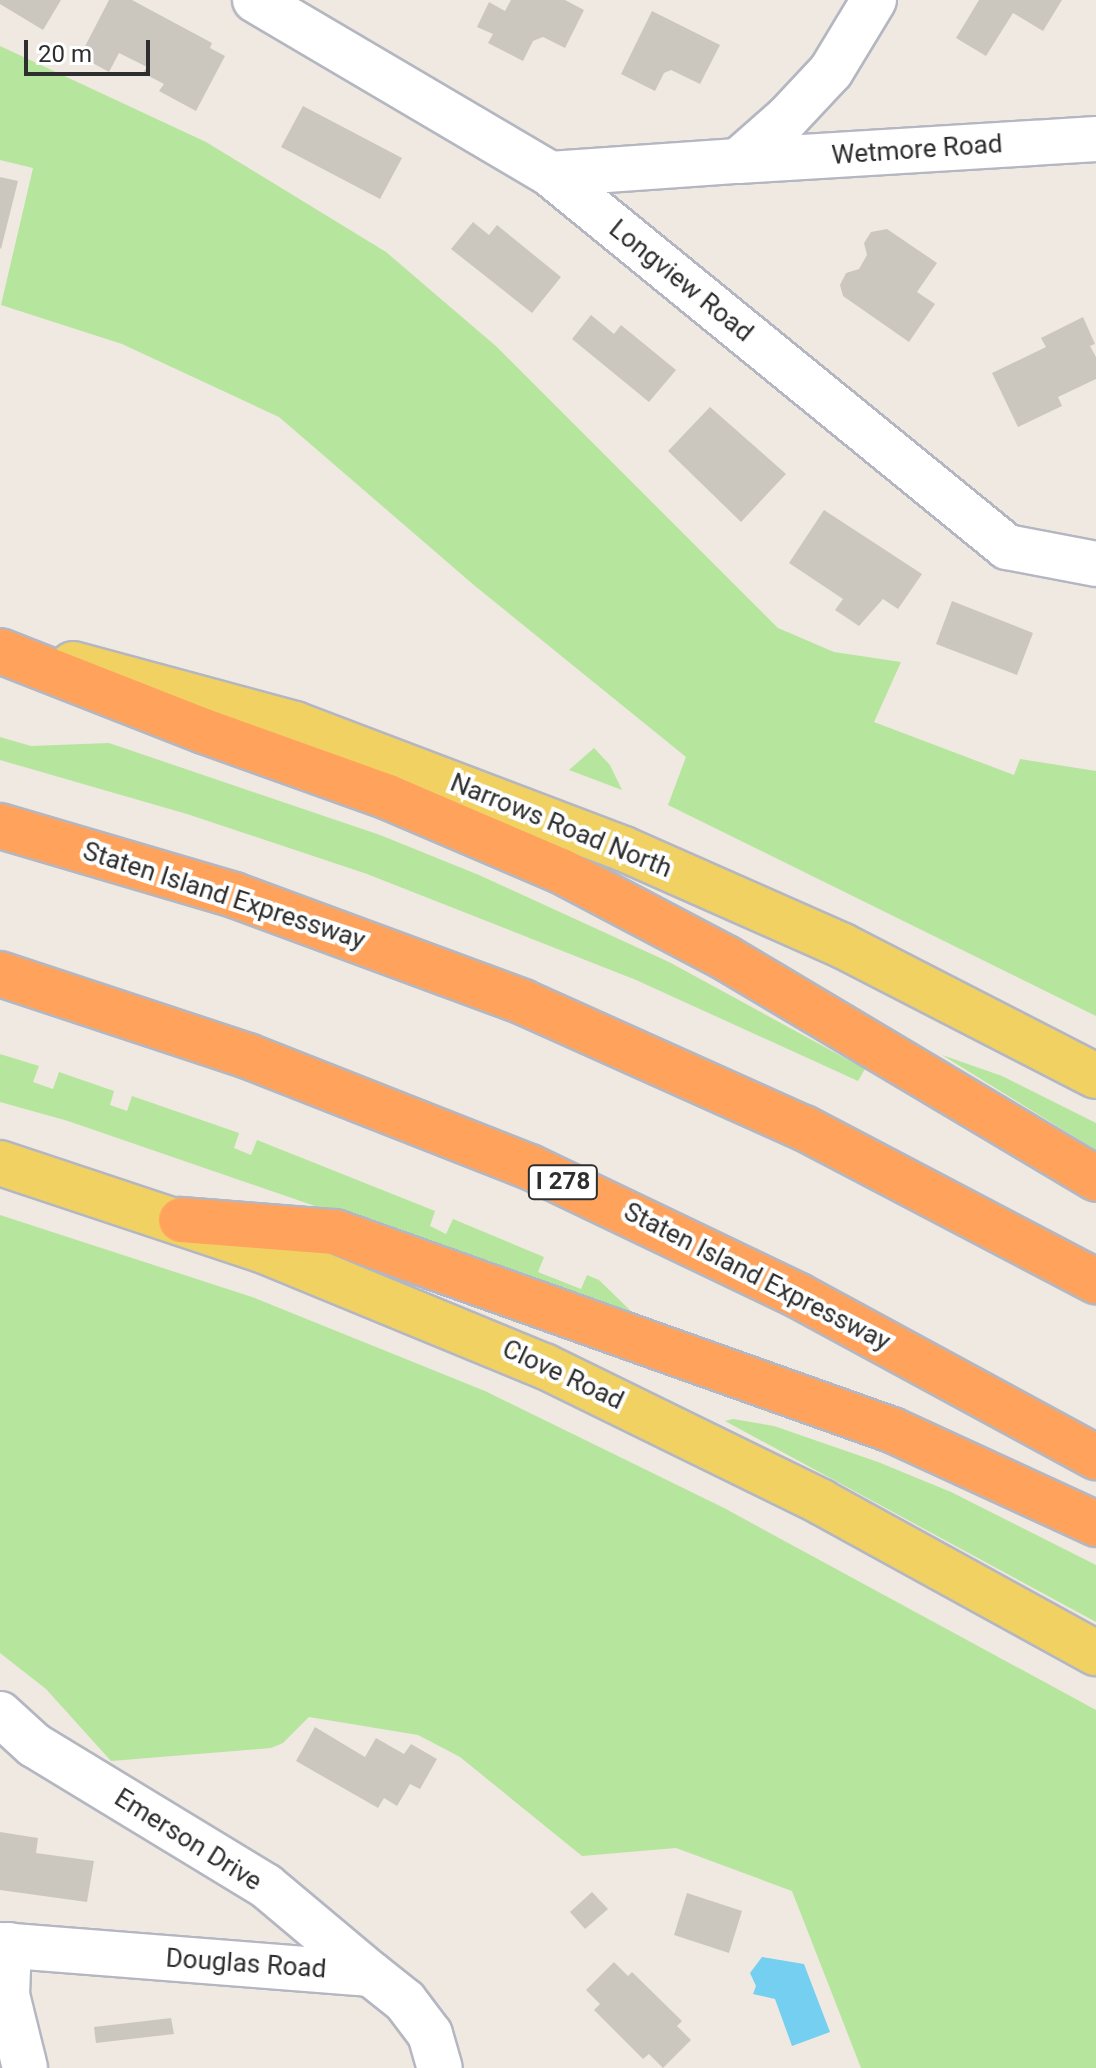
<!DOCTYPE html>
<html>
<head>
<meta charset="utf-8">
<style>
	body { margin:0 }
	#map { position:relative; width:1096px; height:2068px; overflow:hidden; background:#efe9e1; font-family:Roboto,sans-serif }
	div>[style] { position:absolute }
	.green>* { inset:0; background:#b6e59e }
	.water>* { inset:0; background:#75cff0 }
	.building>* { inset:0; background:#cbc7bf }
	.roads { filter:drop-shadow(2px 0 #b4b7c1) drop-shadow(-2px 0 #b4b7c1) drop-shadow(0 2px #b4b7c1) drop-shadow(0 -2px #b4b7c1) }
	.minor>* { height:44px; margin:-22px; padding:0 22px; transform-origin:22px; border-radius:22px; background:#fff }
	.major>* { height:44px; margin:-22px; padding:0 22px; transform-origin:22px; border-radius:22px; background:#f2d163 }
	.highway>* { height:44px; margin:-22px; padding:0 22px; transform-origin:22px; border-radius:22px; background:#ffa35c }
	span { translate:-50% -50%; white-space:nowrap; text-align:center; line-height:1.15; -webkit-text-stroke:8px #fff; paint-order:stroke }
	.shield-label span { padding:2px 6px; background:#fff; border:2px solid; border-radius:6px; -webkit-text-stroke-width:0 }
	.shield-label { font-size:24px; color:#2e2e2e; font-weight:700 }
	.street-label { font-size:26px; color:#2e2e2e }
	.scale { position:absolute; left:24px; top:40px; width:126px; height:36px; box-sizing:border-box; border:4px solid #2e2e2e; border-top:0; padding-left:10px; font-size:24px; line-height:28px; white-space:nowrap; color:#2e2e2e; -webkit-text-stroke:6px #fff; paint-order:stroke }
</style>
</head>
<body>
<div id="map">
	<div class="green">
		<i style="clip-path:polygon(0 46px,206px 142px,386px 252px,497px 347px,778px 628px,834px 652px,901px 662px,874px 722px,1014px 775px,1020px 759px,1096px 771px,1096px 1016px,668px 805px,686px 757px,475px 586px,279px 417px,122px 344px,1px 305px,33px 168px,0 160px)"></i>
		<i style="clip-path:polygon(0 737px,31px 746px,109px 743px,380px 835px,479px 875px,669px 962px,865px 1069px,858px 1081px,636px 980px,367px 874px,187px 814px,0 760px)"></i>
		<i style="clip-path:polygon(594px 748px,610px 765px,622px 790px,569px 770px)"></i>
		<i style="clip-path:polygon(0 1054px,39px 1066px,33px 1082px,53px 1089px,59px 1072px,114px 1091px,110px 1105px,127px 1111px,132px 1096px,239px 1133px,234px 1148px,251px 1155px,257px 1140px,435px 1211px,430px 1226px,446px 1234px,453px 1219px,544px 1257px,538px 1272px,581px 1289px,587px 1275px,599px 1280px,637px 1317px,68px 1121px,0 1102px)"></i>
		<i style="clip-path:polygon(942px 1055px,1002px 1076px,1096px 1123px,1096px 1150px)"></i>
		<i style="clip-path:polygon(0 1215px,252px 1297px,485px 1391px,724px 1508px,1096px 1710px,1096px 2068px,861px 2068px,792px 1891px,676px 1848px,582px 1856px,460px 1757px,418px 1735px,309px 1717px,283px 1743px,271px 1748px,111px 1761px,46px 1689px,0 1653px)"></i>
		<i style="clip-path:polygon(733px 1419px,774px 1426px,878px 1462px,951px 1492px,1096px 1565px,1096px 1622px,725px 1421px)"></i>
	</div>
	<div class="water">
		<i style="clip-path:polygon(762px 1957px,804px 1964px,830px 2032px,792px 2046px,775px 1999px,753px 1994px,756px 1986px,750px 1973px)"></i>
	</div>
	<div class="building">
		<i style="clip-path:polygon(0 0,61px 0,43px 30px,0 4px)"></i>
		<i style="clip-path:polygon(109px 0,132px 0,212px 43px,210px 48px,225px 56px,196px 111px,159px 91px,164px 84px,143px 73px,147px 67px,119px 53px,109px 72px,80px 56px)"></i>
		<i style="clip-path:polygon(511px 0,565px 0,584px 10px,565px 48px,543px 37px,533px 41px,523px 61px,488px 43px,493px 34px,477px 27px,489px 2px,505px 11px)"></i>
		<i style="clip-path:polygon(979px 0,1062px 0,1043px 31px,1013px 13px,986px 56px,956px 38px)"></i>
		<i style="clip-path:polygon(652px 11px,720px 45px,700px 84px,671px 70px,664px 73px,655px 91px,621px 74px)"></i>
		<i style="clip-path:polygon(303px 106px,402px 158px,380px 199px,281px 147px)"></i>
		<i style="clip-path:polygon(0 177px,18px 181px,1px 249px,0 248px)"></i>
		<i style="clip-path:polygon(473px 222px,489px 235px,497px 225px,561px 277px,532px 313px,451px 249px)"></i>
		<i style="clip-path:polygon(887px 229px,937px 263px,917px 292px,935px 304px,909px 342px,843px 296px,840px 285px,846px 273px,859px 269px,867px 255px,864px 243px,871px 232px)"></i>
		<i style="clip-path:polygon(591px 315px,614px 334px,621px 325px,676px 370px,649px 402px,572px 339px)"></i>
		<i style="clip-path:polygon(1083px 317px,1095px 344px,1090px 346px,1096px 357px,1096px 379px,1058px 397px,1062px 406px,1018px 427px,992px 373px,1046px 347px,1041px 338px)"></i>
		<i style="clip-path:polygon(710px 407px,786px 474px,741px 522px,668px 451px)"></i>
		<i style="clip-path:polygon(824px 510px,922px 574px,898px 609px,883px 599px,859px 626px,835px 610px,843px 599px,789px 563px)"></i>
		<i style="clip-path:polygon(952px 601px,1033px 633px,1017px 675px,936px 644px)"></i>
		<i style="clip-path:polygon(315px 1727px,365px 1757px,376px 1738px,404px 1754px,411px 1744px,437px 1759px,420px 1789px,410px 1784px,397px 1806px,384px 1798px,378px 1808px,296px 1761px)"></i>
		<i style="clip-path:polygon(0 1832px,38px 1838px,36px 1853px,94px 1861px,87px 1902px,0 1890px)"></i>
		<i style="clip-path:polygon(592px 1892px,608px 1909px,585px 1929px,570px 1912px)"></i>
		<i style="clip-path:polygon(687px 1893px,742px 1911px,729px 1953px,674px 1935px)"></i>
		<i style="clip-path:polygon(614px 1962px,628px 1976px,632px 1972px,682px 2021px,677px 2026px,691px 2040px,663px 2068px,649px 2054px,643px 2059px,594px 2010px,600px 2004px,586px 1990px)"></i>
		<i style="clip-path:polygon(171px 2018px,174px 2034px,96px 2043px,94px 2027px)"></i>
	</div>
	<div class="roads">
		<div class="minor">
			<i style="left:255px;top:0;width:342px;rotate:30.5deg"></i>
			<i style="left:550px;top:174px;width:590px;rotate:39.22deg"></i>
			<i style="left:1007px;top:547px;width:91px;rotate:10.8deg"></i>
			<i style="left:738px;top:161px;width:359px;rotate:-3.5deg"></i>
			<i style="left:550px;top:174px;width:188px;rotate:-4deg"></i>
			<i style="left:738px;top:161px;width:65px;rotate:-41.3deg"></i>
			<i style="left:787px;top:118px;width:64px;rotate:-46.9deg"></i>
			<i style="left:831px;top:71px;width:83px;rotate:-58.8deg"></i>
			<i style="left:0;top:1714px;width:46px;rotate:42.4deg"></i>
			<i style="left:34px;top:1745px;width:271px;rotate:31.3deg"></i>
			<i style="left:266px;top:1886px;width:137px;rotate:40deg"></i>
			<i style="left:0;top:1945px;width:372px;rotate:4.5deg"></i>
			<i style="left:371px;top:1974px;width:43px;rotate:38.5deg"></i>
			<i style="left:405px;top:2001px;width:41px;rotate:52.9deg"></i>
			<i style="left:430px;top:2034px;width:35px;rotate:74deg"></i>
			<i style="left:9px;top:1945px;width:50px;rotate:92.3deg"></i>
			<i style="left:7px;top:1995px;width:75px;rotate:76.1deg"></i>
		</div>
		<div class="major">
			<i style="left:73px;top:664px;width:230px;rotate:15.1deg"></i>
			<i style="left:295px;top:724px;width:352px;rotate:20.8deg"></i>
			<i style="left:624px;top:849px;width:240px;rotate:23.9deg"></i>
			<i style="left:843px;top:946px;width:284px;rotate:27.2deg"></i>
			<i style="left:0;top:1163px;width:276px;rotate:18.4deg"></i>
			<i style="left:262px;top:1250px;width:305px;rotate:22.4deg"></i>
			<i style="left:544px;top:1366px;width:309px;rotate:26.1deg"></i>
			<i style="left:821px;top:1502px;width:314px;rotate:28.8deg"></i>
		</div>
		<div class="highway">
			<i style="left:0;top:651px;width:219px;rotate:21.4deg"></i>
			<i style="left:204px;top:731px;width:195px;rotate:19.7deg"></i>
			<i style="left:388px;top:797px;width:188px;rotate:23.2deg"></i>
			<i style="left:561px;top:871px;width:187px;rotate:27.8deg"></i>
			<i style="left:726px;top:958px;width:431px;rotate:30.8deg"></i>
			<i style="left:0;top:826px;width:244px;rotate:16.4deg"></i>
			<i style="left:234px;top:895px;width:308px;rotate:20.3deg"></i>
			<i style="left:523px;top:1002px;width:308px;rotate:24.2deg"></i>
			<i style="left:804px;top:1128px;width:330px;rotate:27.7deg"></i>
			<i style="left:0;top:974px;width:261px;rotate:18.3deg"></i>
			<i style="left:248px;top:1056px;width:303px;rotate:21.5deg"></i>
			<i style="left:530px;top:1167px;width:298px;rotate:25.6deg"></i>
			<i style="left:799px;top:1296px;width:338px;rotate:28.5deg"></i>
			<i style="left:181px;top:1220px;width:154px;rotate:4.5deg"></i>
			<i style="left:335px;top:1232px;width:591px;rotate:19.57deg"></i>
			<i style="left:892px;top:1430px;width:225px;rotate:24.7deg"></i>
		</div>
	</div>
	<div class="shield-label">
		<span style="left:563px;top:1182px">I 278</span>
	</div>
	<div class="street-label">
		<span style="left:917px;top:150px;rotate:-4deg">Wetmore Road</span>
		<span style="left:681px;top:281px;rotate:39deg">Longview Road</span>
		<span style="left:561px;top:826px;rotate:22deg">Narrows Road North</span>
		<span style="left:224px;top:896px;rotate:18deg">Staten Island Expressway</span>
		<span style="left:757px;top:1277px;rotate:27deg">Staten Island Expressway</span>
		<span style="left:563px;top:1375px;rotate:25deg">Clove Road</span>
		<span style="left:188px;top:1840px;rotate:32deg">Emerson Drive</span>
		<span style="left:246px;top:1964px;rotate:4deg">Douglas Road</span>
	</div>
	<div class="scale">20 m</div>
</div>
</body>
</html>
